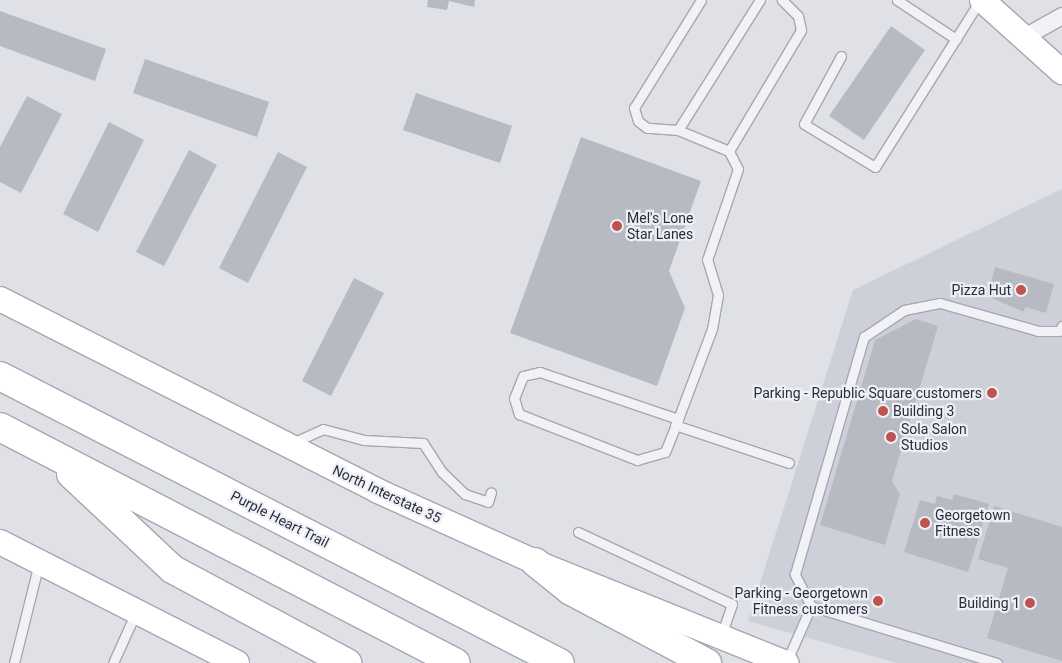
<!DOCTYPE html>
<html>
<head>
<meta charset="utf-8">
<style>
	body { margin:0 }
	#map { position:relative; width:1062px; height:663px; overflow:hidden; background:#dfe1e7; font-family:Roboto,sans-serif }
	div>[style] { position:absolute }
	.built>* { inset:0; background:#ced0d9 }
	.building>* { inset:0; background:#b7bac3 }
	.roads { filter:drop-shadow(1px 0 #a5a7b1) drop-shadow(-1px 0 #a5a7b1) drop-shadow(0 1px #a5a7b1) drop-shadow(0 -1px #a5a7b1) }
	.service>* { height:9px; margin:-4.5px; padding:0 4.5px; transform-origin:4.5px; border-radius:4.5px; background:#f2f2f6 }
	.minor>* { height:16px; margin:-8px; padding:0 8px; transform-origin:8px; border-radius:8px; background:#f2f2f6 }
	.secondary>* { height:24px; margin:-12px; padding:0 12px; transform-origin:12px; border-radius:12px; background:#fff }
	.motorway>* { height:28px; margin:-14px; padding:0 14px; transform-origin:14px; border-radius:14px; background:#fff }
	.dots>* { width:14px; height:14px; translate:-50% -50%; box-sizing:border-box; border:2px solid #eef0f5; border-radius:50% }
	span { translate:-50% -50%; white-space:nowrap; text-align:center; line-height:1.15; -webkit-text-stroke:4.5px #eef0f5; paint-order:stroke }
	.poi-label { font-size:14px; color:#2a2d3d }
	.left { translate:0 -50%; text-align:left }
	.right { translate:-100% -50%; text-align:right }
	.street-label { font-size:14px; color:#2a2d3d }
</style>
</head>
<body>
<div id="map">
	<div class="built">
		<i style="clip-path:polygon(1062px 189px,1062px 663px,897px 663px,748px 621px,853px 290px)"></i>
	</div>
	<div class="building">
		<i style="clip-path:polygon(428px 0,475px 0,474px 7px,449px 1px,447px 10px,427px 7px)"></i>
		<i style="clip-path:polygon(0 11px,106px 49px,95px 81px,0 46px)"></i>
		<i style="clip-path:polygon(891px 26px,925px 50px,864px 140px,829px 116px)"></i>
		<i style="clip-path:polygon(145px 59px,269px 102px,257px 137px,133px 93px)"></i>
		<i style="clip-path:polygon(416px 93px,512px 126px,500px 163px,403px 130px)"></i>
		<i style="clip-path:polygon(27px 96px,62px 114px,21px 193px,0 182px,0 147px)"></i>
		<i style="clip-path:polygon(109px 122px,144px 140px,98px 232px,63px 214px)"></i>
		<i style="clip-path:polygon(581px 137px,701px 181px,669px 271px,685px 308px,657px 386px,510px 333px)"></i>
		<i style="clip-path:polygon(189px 150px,217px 165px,164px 266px,136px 252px)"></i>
		<i style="clip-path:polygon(278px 152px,307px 167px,248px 283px,219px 268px)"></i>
		<i style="clip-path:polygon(995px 267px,1054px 284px,1046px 313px,1025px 307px,1024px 312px,987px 296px)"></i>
		<i style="clip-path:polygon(354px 278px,384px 293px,331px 396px,302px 381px)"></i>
		<i style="clip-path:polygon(916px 319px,938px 326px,892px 481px,900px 494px,885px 545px,820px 525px,875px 340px)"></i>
		<i style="clip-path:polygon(954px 494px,989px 504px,968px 572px,904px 552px,920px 500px,935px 504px,937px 496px,952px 500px)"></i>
		<i style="clip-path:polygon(994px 506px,1062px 527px,1062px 661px,987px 638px,1008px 568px,978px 559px)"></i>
	</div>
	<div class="roads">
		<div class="service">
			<i style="left:897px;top:0;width:71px;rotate:33.5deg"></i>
			<i style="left:841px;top:56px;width:77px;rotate:118.6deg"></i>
			<i style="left:804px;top:124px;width:83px;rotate:31.2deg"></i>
			<i style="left:875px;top:167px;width:197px;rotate:-57.8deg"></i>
			<i style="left:678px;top:130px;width:31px;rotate:-176deg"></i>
			<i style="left:647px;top:128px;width:11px;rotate:-142deg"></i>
			<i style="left:638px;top:121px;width:14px;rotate:-107deg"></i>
			<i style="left:634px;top:108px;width:127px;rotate:-58.2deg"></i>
			<i style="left:729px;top:151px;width:141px;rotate:-59.2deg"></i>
			<i style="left:801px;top:30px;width:14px;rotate:-102deg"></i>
			<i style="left:798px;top:16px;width:23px;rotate:-135deg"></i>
			<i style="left:678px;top:419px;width:146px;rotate:-161.2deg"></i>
			<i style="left:540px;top:372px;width:17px;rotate:167deg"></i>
			<i style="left:523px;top:376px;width:24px;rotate:112deg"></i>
			<i style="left:514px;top:398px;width:17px;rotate:73deg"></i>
			<i style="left:519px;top:414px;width:127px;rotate:21.3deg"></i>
			<i style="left:637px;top:460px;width:29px;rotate:-16deg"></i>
			<i style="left:665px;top:452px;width:35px;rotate:-68deg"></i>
			<i style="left:678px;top:419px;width:96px;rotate:-69.3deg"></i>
			<i style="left:712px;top:329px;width:35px;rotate:-80deg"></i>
			<i style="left:718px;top:295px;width:37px;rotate:-107deg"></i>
			<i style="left:707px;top:260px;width:96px;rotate:-71.2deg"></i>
			<i style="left:738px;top:169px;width:20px;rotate:-117deg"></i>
			<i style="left:729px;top:151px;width:55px;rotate:-157.6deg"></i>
			<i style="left:678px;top:130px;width:154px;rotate:-57.8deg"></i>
			<i style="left:675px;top:425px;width:120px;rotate:18.4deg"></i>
			<i style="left:292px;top:443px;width:34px;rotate:-24deg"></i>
			<i style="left:323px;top:429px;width:42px;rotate:15deg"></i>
			<i style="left:364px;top:440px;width:59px;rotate:2.9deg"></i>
			<i style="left:423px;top:443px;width:35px;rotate:57deg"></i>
			<i style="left:442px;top:472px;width:32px;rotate:44deg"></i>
			<i style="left:465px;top:494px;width:24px;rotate:19deg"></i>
			<i style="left:488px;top:502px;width:10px;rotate:-73deg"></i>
			<i style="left:578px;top:532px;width:170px;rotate:25.1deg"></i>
			<i style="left:732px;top:604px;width:34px;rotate:109deg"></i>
			<i style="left:14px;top:663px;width:103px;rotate:-76deg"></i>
			<i style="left:113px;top:663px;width:56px;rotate:-65.7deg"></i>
			<i style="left:786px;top:663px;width:62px;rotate:-66.3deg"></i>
			<i style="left:997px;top:663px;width:195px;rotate:-163deg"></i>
			<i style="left:811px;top:606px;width:36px;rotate:-117deg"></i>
			<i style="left:795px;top:574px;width:247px;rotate:-73.8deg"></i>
			<i style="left:864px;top:337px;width:48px;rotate:-34deg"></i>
			<i style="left:904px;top:310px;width:37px;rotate:-11deg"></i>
			<i style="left:940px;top:303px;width:102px;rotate:15.9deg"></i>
			<i style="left:1038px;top:331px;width:21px"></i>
			<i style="left:1059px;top:331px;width:6px;rotate:-59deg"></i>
		</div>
		<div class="minor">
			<i style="left:1023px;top:38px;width:45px;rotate:-29.4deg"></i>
		</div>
		<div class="secondary">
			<i style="left:982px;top:0;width:108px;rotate:42deg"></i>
			<i style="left:0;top:299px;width:424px;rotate:26.9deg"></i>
			<i style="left:378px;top:491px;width:172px;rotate:24.3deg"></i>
			<i style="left:535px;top:562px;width:271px;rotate:21.9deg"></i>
			<i style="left:0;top:542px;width:266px;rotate:27deg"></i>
		</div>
		<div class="motorway">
			<i style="left:0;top:376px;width:629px;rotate:27.14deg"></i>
			<i style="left:0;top:427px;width:513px;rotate:27.36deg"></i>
			<i style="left:71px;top:474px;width:139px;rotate:43.2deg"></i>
			<i style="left:172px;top:569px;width:199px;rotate:28.2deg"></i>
			<i style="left:535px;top:562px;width:46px;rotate:38.9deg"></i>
			<i style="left:571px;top:591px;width:154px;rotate:27.9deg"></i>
		</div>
	</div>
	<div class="dots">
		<i style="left:617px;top:226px;background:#c05250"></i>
		<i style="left:1021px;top:290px;background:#c05250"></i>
		<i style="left:992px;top:393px;background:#c05250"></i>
		<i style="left:883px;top:411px;background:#c05250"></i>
		<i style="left:891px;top:437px;background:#c05250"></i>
		<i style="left:925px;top:523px;background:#c05250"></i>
		<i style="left:878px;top:601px;background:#c05250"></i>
		<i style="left:1030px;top:603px;background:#c05250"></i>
	</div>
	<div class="poi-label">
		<span class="left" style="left:627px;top:226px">Mel's Lone<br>Star Lanes</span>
		<span class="right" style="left:1011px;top:290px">Pizza Hut</span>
		<span class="right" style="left:982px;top:393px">Parking - Republic Square customers</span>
		<span class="left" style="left:893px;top:411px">Building 3</span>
		<span class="left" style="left:901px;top:437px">Sola Salon<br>Studios</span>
		<span class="left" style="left:935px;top:523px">Georgetown<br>Fitness</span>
		<span class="right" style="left:868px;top:601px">Parking - Georgetown<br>Fitness customers</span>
		<span class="right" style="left:1020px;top:603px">Building 1</span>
	</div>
	<div class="street-label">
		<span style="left:387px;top:494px;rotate:25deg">North Interstate 35</span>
		<span style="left:280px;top:519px;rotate:27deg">Purple Heart Trail</span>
	</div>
</div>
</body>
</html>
